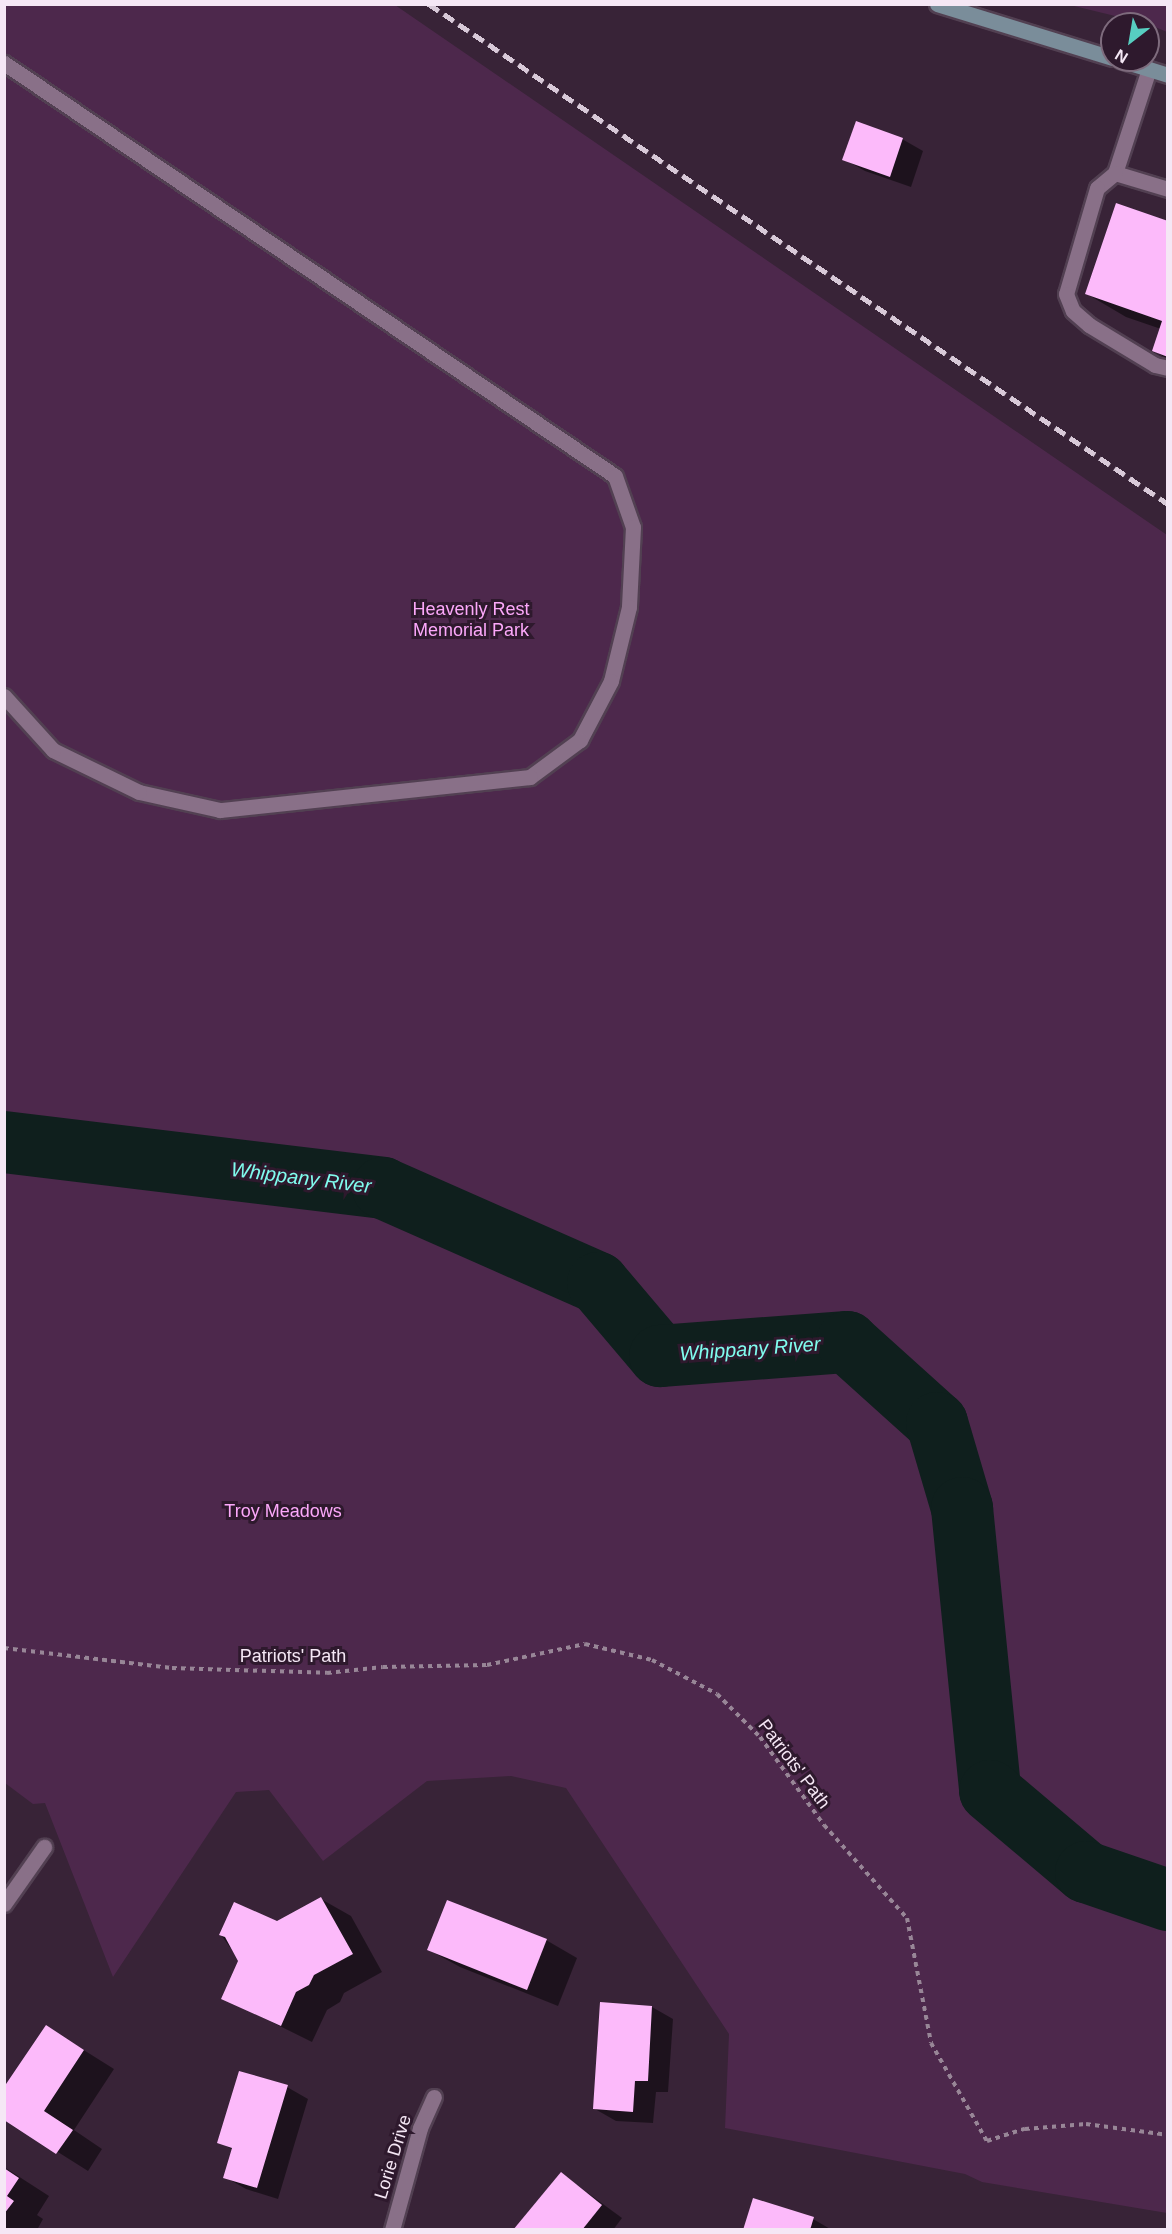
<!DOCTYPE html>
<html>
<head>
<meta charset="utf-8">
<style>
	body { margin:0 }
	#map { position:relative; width:1172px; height:2234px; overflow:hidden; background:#382337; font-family:Arial,sans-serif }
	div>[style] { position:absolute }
	.green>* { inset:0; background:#4d284c }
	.shadow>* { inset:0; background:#0007 }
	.river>* { height:62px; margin:-31px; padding:0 31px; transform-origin:31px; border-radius:31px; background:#0f1f1d }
	.building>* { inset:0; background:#fcbafa }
	.path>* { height:4px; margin-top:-2px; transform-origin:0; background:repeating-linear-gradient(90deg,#988697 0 4.5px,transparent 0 9px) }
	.roads { filter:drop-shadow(2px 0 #524052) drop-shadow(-2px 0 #524052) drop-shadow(0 2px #524052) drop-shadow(0 -2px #524052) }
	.service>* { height:15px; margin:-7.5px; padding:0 7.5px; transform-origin:7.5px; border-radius:7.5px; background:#897088 }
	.minor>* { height:15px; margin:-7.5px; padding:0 7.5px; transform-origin:7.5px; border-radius:7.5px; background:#897088 }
	.secondary>* { height:15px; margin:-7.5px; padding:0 7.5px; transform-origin:7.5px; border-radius:7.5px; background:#7a8d9a }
	.rail>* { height:4.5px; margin-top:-2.25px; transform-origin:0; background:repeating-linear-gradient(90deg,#d8c9d8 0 12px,transparent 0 18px) }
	span { translate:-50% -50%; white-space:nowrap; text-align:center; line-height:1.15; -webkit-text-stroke:6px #2e192d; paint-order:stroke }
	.park-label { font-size:18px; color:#fca8fa }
	.street-label { font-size:18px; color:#f5e7f5 }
	.water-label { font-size:20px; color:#80fcee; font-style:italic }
	.frame { position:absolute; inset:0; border:6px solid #f5e7f5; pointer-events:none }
	.north { position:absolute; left:1100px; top:12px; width:60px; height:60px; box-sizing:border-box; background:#2e192d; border:2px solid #7e6b7d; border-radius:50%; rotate:211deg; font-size:16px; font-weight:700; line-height:24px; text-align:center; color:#f5e7f5 }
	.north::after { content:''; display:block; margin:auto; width:21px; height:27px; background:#57cec1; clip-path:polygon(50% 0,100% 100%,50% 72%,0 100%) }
</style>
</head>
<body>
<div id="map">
	<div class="green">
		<i style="clip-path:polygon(5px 5px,395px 5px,1167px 535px,1167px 2213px,982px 2182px,965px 2174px,725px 2128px,729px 2034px,566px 1788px,511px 1776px,427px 1781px,323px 1861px,269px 1790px,236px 1792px,113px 1977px,45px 1803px,33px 1804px,5px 1783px)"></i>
		<i style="clip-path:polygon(1070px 5px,1167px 5px,1167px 32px,1148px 24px)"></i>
	</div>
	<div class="shadow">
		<i style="clip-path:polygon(902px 139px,923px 151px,911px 187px,865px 171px,844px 159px)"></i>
		<i style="clip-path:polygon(1168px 224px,1168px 359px,1154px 351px,1161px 329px,1126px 317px,1087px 294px)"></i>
		<i style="clip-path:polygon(321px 1899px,351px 1916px,382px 1972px,344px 1993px,340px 2002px,327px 2010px,312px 2042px,223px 1998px,240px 1961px,221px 1935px,277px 1923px)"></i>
		<i style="clip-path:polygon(546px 1940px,577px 1958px,558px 2006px,460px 1967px,429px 1950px)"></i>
		<i style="clip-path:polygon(652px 2007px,673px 2019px,668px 2092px,656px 2092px,653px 2123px,616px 2121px,595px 2109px)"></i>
		<i style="clip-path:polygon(47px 2027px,114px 2069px,74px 2130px,102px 2149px,88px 2171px,4px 2118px)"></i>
		<i style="clip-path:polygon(287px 2087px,308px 2099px,278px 2199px,246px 2189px,225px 2177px,233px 2150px,219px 2142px)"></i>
		<i style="clip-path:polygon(4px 2167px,49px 2196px,37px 2215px,43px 2219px,37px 2230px,4px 2230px)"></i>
		<i style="clip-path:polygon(562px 2174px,622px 2218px,613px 2230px,515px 2230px)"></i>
		<i style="clip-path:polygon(813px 2219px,832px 2230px,744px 2230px)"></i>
	</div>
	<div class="river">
		<i style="left:4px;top:1142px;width:382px;rotate:6.9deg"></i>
		<i style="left:383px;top:1188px;width:235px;rotate:23.8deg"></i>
		<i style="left:598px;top:1283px;width:96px;rotate:49.7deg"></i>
		<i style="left:660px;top:1356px;width:188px;rotate:-4.3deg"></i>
		<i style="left:847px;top:1342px;width:121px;rotate:42deg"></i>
		<i style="left:937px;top:1423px;width:89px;rotate:73.6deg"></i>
		<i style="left:962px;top:1508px;width:284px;rotate:84.3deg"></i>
		<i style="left:990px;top:1791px;width:126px;rotate:40.2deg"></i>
		<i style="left:1086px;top:1872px;width:87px;rotate:18.9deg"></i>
	</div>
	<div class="building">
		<i style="clip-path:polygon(856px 121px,903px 138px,890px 177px,842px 160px)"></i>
		<i style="clip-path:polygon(1116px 203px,1168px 221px,1168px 357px,1152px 351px,1162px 321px,1085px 294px)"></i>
		<i style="clip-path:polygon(321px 1897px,353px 1954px,314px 1975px,309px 1985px,296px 1992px,281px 2026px,221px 1999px,238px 1961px,225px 1937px,219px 1935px,234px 1902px,277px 1921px)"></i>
		<i style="clip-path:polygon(447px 1900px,547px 1939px,527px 1990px,427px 1950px)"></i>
		<i style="clip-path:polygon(600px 2002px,652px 2006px,648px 2081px,635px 2081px,633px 2112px,593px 2109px)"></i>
		<i style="clip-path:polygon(46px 2025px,84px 2050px,44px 2111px,73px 2130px,56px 2154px,4px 2120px,4px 2087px)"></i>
		<i style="clip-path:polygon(239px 2071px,288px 2085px,257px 2188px,223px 2178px,232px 2148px,217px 2143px)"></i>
		<i style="clip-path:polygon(4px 2168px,19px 2178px,7px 2196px,14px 2201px,4px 2214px)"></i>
		<i style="clip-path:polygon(561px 2172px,602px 2205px,582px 2230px,513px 2230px)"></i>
		<i style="clip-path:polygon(753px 2198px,814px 2217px,810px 2230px,743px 2230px)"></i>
	</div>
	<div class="path">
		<i style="left:4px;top:1648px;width:169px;rotate:6.8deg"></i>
		<i style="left:172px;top:1668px;width:155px;rotate:1.8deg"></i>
		<i style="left:327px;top:1673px;width:56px;rotate:-6.1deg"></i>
		<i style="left:383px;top:1667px;width:104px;rotate:-1.1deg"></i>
		<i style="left:487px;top:1665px;width:100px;rotate:-12.1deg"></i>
		<i style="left:585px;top:1644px;width:69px;rotate:13.4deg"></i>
		<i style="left:652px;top:1660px;width:73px;rotate:27.6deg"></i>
		<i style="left:717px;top:1694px;width:61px;rotate:45deg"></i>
		<i style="left:760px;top:1737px;width:109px;rotate:54deg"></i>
		<i style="left:824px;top:1825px;width:125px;rotate:48.3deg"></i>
		<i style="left:907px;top:1918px;width:127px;rotate:79.1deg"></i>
		<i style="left:931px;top:2043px;width:113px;rotate:60.3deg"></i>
		<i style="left:987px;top:2141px;width:40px;rotate:-18deg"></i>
		<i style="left:1025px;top:2129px;width:61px;rotate:-4.7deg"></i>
		<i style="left:1086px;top:2124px;width:83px;rotate:7.6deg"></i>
	</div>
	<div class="roads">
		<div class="service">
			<i style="left:4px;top:63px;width:737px;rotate:34.06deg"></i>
			<i style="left:615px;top:476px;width:54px;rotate:70.6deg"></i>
			<i style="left:633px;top:527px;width:80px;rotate:92.9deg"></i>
			<i style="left:629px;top:607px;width:76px;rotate:103.7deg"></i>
			<i style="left:611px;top:681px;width:67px;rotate:117.7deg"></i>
			<i style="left:580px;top:740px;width:62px;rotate:143.5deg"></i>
			<i style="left:530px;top:777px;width:312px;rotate:173.9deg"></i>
			<i style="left:220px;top:810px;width:83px;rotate:-167.5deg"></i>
			<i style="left:139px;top:792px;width:96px;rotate:-154deg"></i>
			<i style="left:53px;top:750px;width:73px;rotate:-132.2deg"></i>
			<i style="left:1149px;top:69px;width:109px;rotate:108.1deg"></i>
			<i style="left:1115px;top:173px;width:55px;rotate:16.8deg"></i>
			<i style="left:1115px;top:173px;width:23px;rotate:140deg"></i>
			<i style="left:1097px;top:188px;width:110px;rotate:106.3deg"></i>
			<i style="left:1066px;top:294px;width:18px;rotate:68deg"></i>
			<i style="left:1073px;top:311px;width:21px;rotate:41deg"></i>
			<i style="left:1089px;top:325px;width:77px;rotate:31.2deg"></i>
			<i style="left:1155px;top:365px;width:13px;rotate:13deg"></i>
		</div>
		<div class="minor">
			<i style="left:4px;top:1904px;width:70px;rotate:-54.9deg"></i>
			<i style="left:392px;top:2230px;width:106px;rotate:-74.6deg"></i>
			<i style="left:420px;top:2128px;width:34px;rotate:-66deg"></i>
		</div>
		<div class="secondary">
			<i style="left:937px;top:4px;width:183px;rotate:17.1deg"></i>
			<i style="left:1120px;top:60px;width:50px;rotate:17.4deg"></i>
		</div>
	</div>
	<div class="rail">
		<i style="left:429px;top:4px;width:892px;rotate:34.08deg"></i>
	</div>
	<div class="park-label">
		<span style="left:471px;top:620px">Heavenly Rest<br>Memorial Park</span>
		<span style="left:283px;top:1511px">Troy Meadows</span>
	</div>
	<div class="street-label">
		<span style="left:293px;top:1656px">Patriots' Path</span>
		<span style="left:794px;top:1764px;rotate:53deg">Patriots' Path</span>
		<span style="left:393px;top:2157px;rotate:-73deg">Lorie Drive</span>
	</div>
	<div class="water-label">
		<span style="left:301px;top:1178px;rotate:7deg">Whippany River</span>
		<span style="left:750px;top:1349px;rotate:-4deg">Whippany River</span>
	</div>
	<div class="frame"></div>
	<div class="north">N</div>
</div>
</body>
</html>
